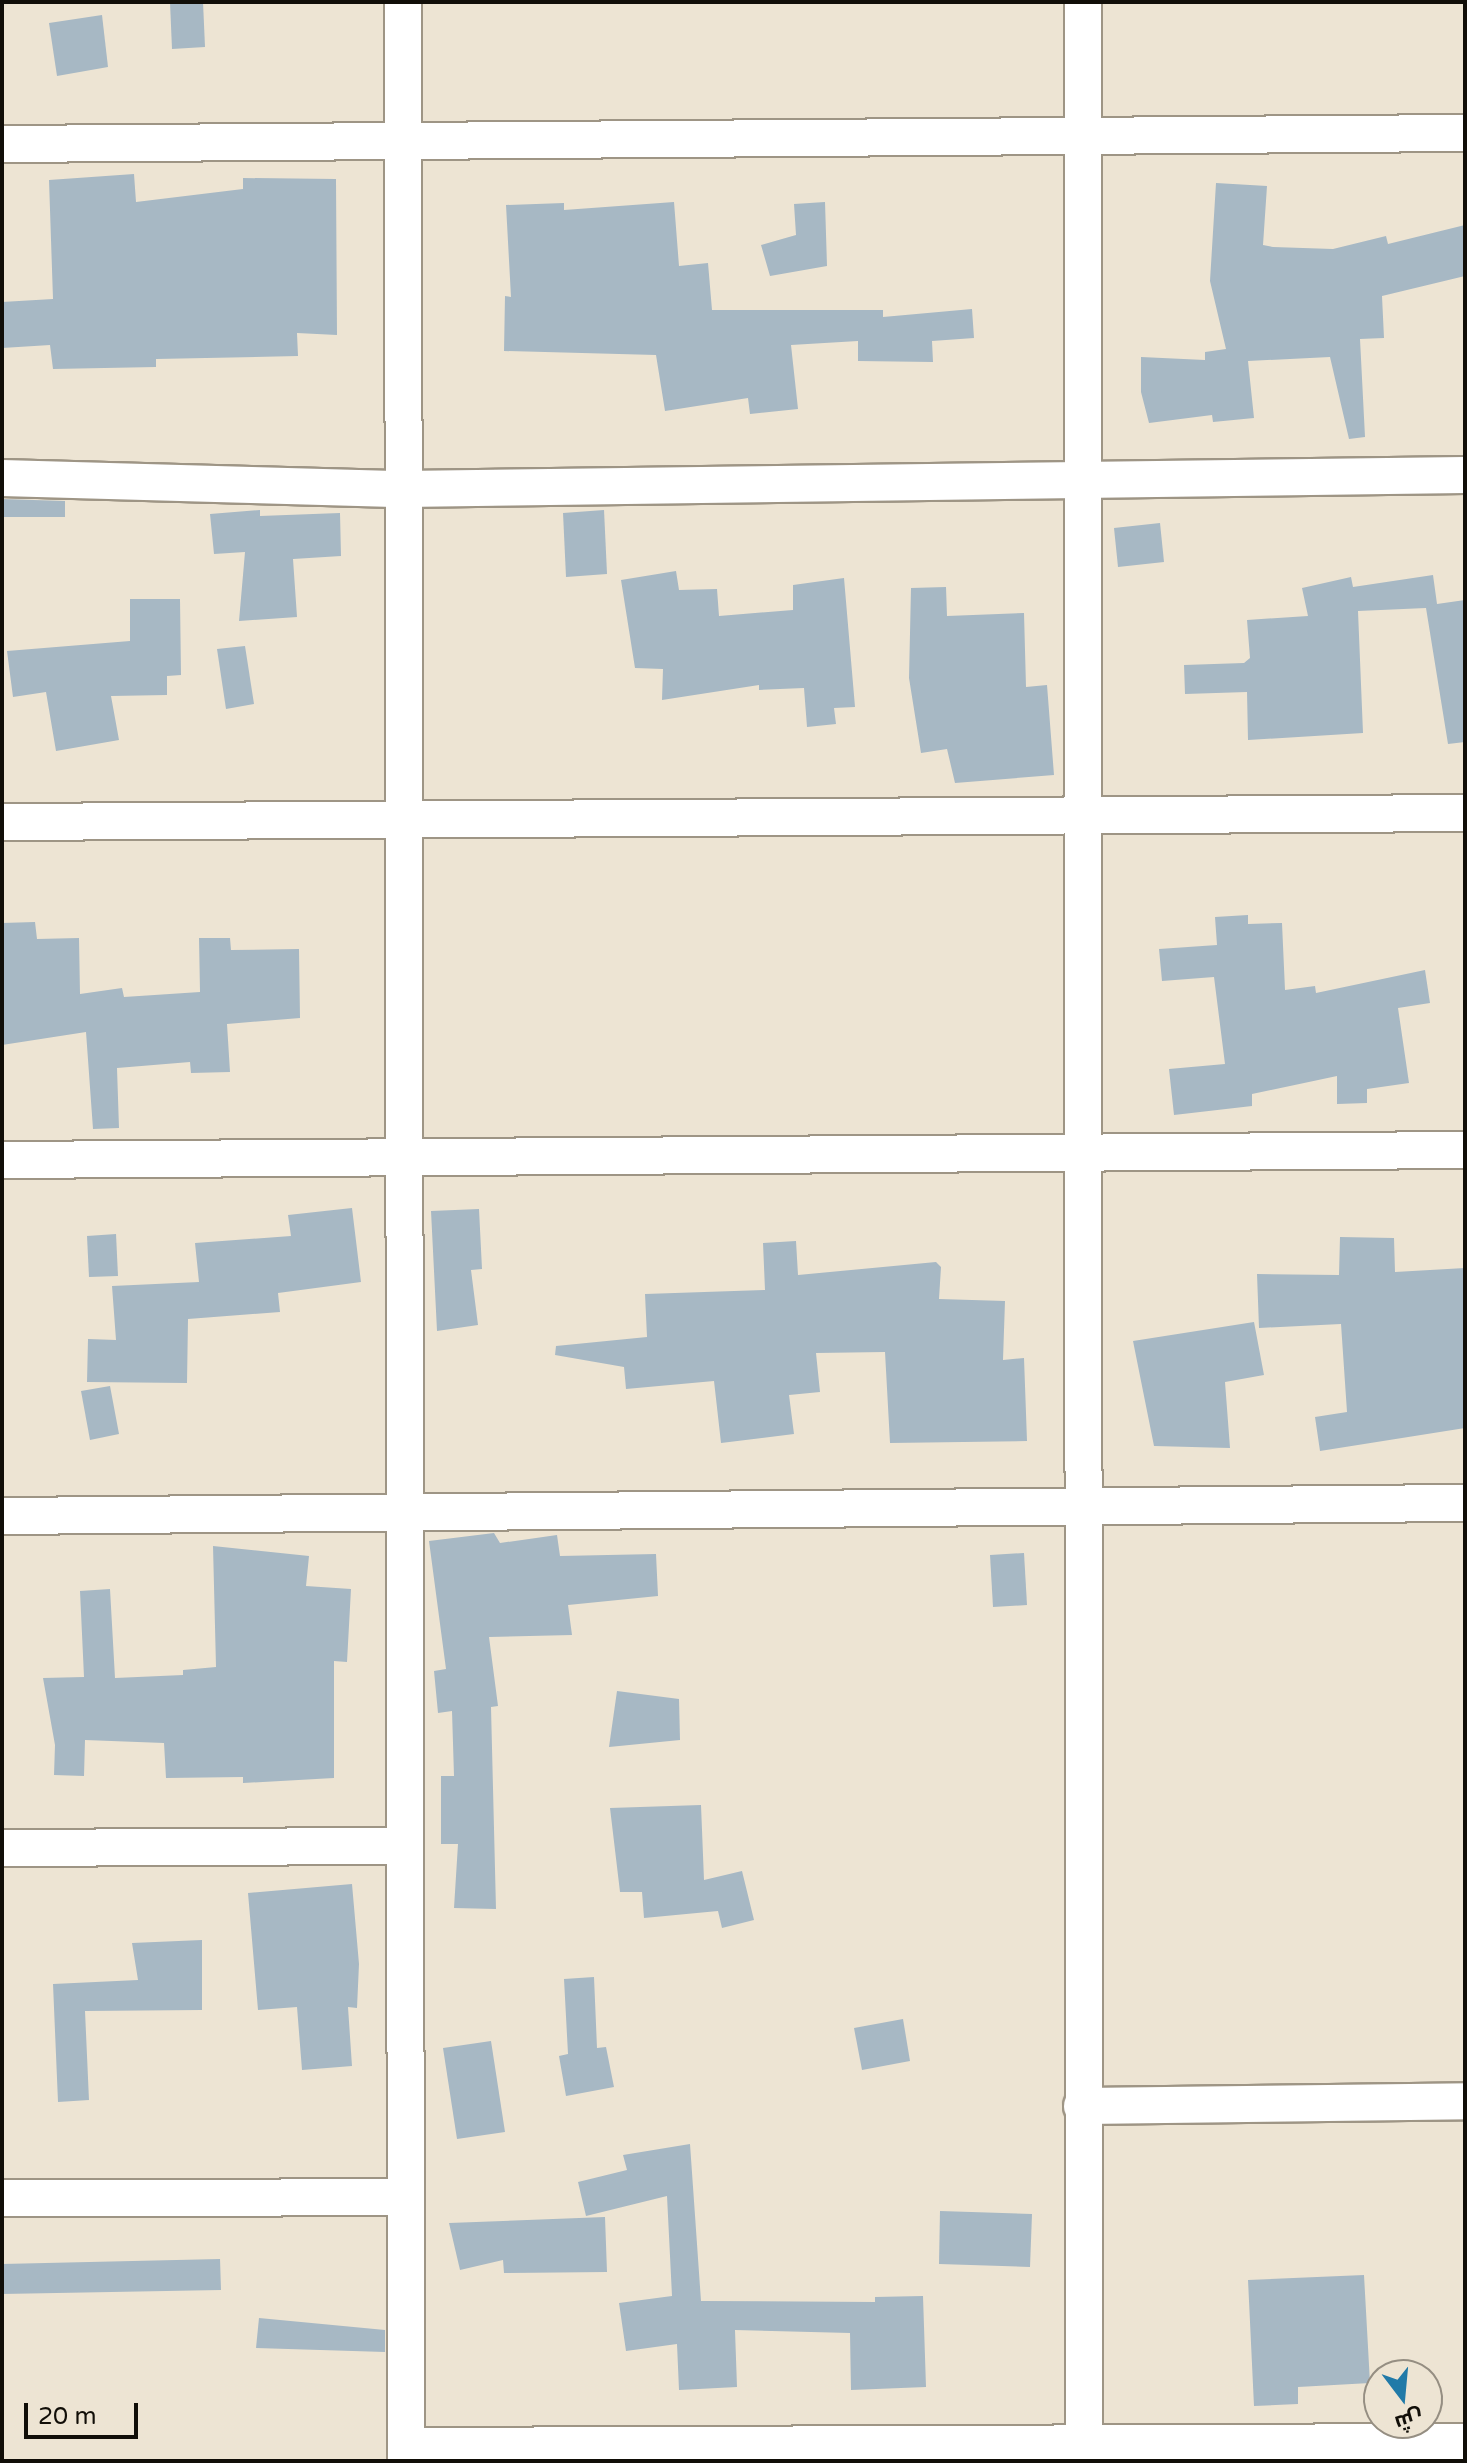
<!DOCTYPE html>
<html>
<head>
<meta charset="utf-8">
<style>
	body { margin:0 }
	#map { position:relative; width:1467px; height:2463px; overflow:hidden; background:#ede4d3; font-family:"Varela Round",Cairo,sans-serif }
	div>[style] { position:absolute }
	.building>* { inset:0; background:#a7b8c4 }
	.roads { filter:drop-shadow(2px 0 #9e9585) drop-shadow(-2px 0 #9e9585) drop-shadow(0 2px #9e9585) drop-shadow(0 -2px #9e9585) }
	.minor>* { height:36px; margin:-18px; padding:0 18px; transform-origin:18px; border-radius:18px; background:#fff }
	span { translate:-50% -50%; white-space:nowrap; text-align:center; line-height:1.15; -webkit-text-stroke:7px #ede4d3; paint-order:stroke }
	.frame { position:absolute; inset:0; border:4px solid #110e08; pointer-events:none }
	.north { position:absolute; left:1363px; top:2359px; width:80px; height:80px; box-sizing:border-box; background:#ede4d3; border:2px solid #958e82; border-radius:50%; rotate:164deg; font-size:22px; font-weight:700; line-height:32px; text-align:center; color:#110e08 }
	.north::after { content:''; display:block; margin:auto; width:28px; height:36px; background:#217aa8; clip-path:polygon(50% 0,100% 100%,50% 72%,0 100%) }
	.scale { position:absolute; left:24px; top:2403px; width:114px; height:36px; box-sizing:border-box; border:4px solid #110e08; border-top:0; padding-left:10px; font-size:24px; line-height:28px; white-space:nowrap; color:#110e08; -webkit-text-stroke:6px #ede4d3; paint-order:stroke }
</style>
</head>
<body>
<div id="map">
	<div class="building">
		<i style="clip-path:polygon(170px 2px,203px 2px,205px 47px,172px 49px)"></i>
		<i style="clip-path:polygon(102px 15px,108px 67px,57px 76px,49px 23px)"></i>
		<i style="clip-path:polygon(134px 174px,136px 202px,243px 189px,243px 178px,336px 179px,337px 335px,297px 333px,298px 356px,156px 359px,156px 367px,53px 369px,50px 345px,2px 348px,2px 302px,53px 299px,49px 180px)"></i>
		<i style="clip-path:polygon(1216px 183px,1267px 186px,1263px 245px,1273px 247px,1333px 249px,1386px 236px,1388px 244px,1465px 225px,1465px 276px,1382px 296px,1384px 338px,1360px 339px,1365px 437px,1349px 439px,1330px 357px,1248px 361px,1254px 418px,1213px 422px,1212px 415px,1149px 423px,1141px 392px,1141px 357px,1205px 360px,1205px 352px,1226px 349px,1210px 281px)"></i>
		<i style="clip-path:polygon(674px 202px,679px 266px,708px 263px,712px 310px,883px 310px,883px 317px,972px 309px,974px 338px,932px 341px,933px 362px,858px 361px,858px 341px,791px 345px,798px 409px,750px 414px,748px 398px,665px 411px,656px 355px,504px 351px,505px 296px,511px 297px,506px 205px,564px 203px,564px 210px)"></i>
		<i style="clip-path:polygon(825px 202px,827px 266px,770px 276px,761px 245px,796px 235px,794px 204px)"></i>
		<i style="clip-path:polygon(2px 499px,65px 501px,65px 517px,2px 517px)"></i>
		<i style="clip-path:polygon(260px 510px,260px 516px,340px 513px,341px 556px,293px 559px,297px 617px,239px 621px,245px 552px,214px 554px,210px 514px)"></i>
		<i style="clip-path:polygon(604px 510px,607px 574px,566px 577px,563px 513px)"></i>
		<i style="clip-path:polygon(1160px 523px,1164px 562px,1118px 567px,1114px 528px)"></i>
		<i style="clip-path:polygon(676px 571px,679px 590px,717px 589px,719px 616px,793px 610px,793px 585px,844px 578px,855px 707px,834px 708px,836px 724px,807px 727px,804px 688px,759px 690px,759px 685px,662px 700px,663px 669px,635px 668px,621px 580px)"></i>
		<i style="clip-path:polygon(1433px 575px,1437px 604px,1465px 600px,1465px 742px,1448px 744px,1426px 608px,1358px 611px,1363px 733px,1248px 740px,1247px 692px,1185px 694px,1184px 665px,1244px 663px,1250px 658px,1247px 620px,1308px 616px,1302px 588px,1351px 577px,1353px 587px)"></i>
		<i style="clip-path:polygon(946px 587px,947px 616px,1024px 613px,1026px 687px,1047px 685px,1054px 775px,955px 783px,947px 749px,921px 753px,909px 678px,911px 588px)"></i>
		<i style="clip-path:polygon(130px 599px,180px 599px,181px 675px,167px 676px,167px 695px,111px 696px,119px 740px,56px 751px,46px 692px,13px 697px,7px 651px,130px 641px)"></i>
		<i style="clip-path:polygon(245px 646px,254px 704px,226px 709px,217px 649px)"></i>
		<i style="clip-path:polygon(1248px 915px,1248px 924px,1282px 923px,1285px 990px,1315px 986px,1316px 993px,1425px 970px,1430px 1003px,1398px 1008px,1409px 1083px,1367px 1089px,1367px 1103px,1337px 1104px,1337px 1076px,1252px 1094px,1252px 1106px,1174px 1115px,1169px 1069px,1225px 1064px,1214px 977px,1162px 981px,1159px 949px,1217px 945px,1215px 917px)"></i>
		<i style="clip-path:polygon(35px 922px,37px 939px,79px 938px,80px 994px,122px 988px,124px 997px,200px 992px,199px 938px,230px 938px,231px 950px,299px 949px,300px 1018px,227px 1024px,230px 1072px,191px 1073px,190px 1062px,117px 1068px,119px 1128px,93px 1129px,86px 1032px,2px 1045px,2px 923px)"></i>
		<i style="clip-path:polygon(352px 1208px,361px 1282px,278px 1293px,280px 1312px,188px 1319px,187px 1383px,87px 1382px,88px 1339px,116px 1340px,112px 1286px,199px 1282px,195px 1243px,291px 1236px,288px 1215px)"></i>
		<i style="clip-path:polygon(479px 1209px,482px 1269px,471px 1270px,478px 1325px,437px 1331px,431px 1211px)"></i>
		<i style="clip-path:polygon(116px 1234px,118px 1276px,89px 1277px,87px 1236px)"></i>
		<i style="clip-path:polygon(1340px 1237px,1394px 1238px,1395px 1272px,1465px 1268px,1465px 1428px,1320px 1451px,1315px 1417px,1347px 1412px,1341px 1324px,1259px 1328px,1257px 1274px,1339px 1275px)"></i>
		<i style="clip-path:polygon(796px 1241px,798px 1275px,936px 1262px,941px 1267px,939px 1299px,1005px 1301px,1003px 1360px,1024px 1358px,1027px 1441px,890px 1443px,885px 1352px,816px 1353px,820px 1392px,789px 1395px,794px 1434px,721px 1443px,714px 1381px,626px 1389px,624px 1367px,555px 1355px,556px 1346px,647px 1337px,645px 1294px,765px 1290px,763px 1243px)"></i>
		<i style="clip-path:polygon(1254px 1322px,1264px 1375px,1225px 1382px,1230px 1448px,1154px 1446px,1133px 1341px)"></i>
		<i style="clip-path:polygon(110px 1386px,119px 1434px,90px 1440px,81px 1391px)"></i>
		<i style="clip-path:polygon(494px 1533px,500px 1543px,557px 1535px,560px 1556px,656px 1554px,658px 1596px,568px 1605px,572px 1635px,489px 1637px,498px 1706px,491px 1707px,496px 1909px,454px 1908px,458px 1844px,441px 1844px,441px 1776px,454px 1776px,452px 1711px,438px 1713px,434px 1671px,446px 1669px,429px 1541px)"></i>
		<i style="clip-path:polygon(213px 1546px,309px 1556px,306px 1586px,351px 1589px,347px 1662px,334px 1661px,334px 1778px,243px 1783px,243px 1777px,166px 1778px,164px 1743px,85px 1740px,84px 1776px,54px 1775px,55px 1745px,43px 1678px,84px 1677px,80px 1591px,110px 1589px,115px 1678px,183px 1675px,183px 1670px,216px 1667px)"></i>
		<i style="clip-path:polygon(1024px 1553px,1027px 1605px,993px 1607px,990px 1555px)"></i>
		<i style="clip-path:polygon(617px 1691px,679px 1699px,680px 1740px,609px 1747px)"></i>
		<i style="clip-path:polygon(701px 1805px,704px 1880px,742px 1871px,754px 1920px,722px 1928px,718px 1911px,644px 1918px,642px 1892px,620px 1892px,610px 1808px)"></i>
		<i style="clip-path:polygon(352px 1884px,359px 1964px,357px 2008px,348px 2007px,352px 2066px,302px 2070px,297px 2007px,258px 2010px,248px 1893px)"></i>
		<i style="clip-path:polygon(202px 1940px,202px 2010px,85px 2011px,89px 2100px,58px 2102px,53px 1984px,138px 1980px,132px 1943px)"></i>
		<i style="clip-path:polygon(594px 1977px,597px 2048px,606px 2047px,614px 2087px,566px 2096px,559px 2056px,568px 2054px,564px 1979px)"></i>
		<i style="clip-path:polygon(903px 2019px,910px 2061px,862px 2070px,854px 2028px)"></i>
		<i style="clip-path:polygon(491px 2041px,505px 2132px,457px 2139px,443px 2048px)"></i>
		<i style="clip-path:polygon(690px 2144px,701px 2301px,875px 2302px,875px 2297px,923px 2296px,926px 2387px,851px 2390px,850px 2333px,735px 2330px,737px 2387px,679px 2390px,677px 2344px,626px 2351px,619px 2303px,672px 2296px,667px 2196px,586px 2216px,578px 2182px,627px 2170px,623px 2155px)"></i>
		<i style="clip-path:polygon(940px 2211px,1032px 2214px,1030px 2267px,939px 2264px)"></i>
		<i style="clip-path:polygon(605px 2217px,607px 2272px,504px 2273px,503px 2260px,460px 2270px,449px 2223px)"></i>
		<i style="clip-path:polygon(220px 2259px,221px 2290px,2px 2294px,2px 2264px)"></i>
		<i style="clip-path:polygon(1364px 2275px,1370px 2383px,1298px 2387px,1298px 2404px,1254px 2406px,1248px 2280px)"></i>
		<i style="clip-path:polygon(259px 2318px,385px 2330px,385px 2352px,256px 2348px)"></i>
	</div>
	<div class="roads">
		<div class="minor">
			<i style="left:403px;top:2px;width:2459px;rotate:89.93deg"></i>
			<i style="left:1083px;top:2px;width:2459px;rotate:89.98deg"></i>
			<i style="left:2px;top:144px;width:1463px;rotate:-0.43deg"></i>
			<i style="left:2px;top:478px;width:401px;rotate:1.6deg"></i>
			<i style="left:403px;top:489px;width:1062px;rotate:-0.76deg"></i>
			<i style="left:2px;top:822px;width:1463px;rotate:-0.35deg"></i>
			<i style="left:2px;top:1160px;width:1463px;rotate:-0.39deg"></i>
			<i style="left:2px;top:1516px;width:1463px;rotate:-0.51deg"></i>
			<i style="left:2px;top:1848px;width:401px;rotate:-0.3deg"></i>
			<i style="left:1082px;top:2106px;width:383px;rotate:-0.7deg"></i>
			<i style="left:2px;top:2198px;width:403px;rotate:-0.1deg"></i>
			<i style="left:406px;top:2446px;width:1059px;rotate:-0.22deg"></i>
		</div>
	</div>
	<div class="frame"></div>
	<div class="north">ش</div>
	<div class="scale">20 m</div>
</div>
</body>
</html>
